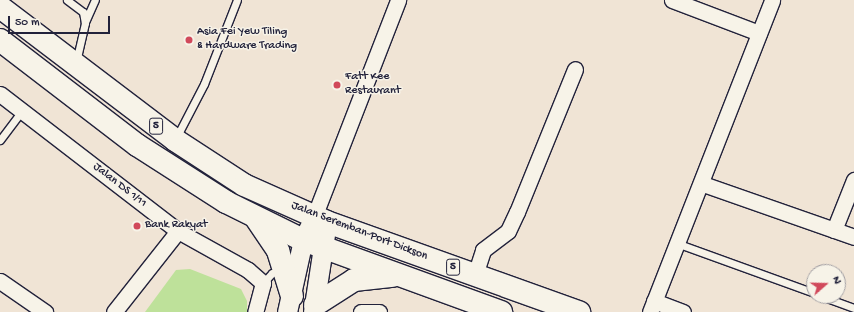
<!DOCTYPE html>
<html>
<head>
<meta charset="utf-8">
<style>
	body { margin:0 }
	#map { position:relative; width:854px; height:312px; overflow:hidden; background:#f0e4d5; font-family:"Gochi Hand",sans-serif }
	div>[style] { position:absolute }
	.green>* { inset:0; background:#bee19a }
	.roads { filter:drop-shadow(1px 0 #22223b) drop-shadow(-1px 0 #22223b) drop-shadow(0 1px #22223b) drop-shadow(0 -1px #22223b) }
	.service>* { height:7px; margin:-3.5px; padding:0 3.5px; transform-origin:3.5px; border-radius:3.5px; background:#f7f3e8 }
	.minor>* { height:15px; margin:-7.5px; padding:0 7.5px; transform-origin:7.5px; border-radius:7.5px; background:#f7f3e8 }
	.tertiary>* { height:19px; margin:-9.5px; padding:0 9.5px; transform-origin:9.5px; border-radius:9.5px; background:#f7f3e8 }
	.trunk>* { height:22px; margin:-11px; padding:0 11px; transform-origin:11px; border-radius:11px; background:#f7f3e8 }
	.dots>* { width:11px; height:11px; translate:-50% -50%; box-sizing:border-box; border:2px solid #f7f3e8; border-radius:50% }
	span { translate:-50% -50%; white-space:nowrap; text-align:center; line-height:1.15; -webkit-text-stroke:3px #f7f3e8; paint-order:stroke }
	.shield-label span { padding:1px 3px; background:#f7f3e8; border:1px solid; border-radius:3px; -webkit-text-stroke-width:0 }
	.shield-label { font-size:11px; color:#22223b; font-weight:700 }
	.poi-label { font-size:12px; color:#22223b }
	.left { translate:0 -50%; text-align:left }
	.street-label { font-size:12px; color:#22223b }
	.north { position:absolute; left:806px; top:264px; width:40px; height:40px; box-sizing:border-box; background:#f7f3e8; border:1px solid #a29fa3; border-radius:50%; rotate:70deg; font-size:11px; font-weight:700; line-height:16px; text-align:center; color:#22223b }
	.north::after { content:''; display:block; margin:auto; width:14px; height:18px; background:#d1495b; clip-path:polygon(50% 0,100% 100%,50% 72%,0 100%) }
	.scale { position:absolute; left:8px; top:16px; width:102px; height:18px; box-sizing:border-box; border:2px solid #22223b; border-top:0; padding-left:5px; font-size:12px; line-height:14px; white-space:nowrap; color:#22223b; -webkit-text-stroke:3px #f7f3e8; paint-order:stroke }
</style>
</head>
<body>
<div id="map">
	<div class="green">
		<i style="clip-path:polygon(190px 269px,241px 289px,247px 301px,247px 312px,145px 312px,176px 270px)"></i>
	</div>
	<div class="roads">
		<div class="service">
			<i style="left:67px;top:0;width:20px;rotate:37deg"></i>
			<i style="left:83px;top:12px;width:11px;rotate:80deg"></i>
			<i style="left:85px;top:23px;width:39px;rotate:103deg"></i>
			<i style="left:85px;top:22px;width:24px;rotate:-66deg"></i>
			<i style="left:176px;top:138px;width:61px;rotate:-62.6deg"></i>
			<i style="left:204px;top:84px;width:90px;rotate:-68.6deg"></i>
			<i style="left:0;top:140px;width:36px;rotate:-53deg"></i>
			<i style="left:679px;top:244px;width:144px;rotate:19.9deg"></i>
			<i style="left:263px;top:283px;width:13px;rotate:-48deg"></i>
			<i style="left:272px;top:273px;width:9px;rotate:-18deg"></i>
			<i style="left:821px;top:296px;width:35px;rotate:20deg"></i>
		</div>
		<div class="minor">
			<i style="left:672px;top:0;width:93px;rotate:20.8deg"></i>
			<i style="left:0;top:94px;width:225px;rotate:37.6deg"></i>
			<i style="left:178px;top:231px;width:80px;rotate:29.1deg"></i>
			<i style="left:248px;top:270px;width:20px;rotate:41deg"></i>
			<i style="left:263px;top:283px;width:30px;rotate:105deg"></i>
			<i style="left:703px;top:184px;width:160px;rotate:19.3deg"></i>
			<i style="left:314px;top:217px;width:233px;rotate:-68.8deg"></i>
			<i style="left:834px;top:230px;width:54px;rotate:-68.2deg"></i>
			<i style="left:475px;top:275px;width:26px;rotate:-72deg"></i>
			<i style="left:483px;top:250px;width:31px;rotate:-37deg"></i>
			<i style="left:508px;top:231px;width:21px;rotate:-65deg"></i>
			<i style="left:517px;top:212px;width:154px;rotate:-67.9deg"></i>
			<i style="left:0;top:281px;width:55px;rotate:34.6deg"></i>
			<i style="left:654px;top:301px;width:31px;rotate:21deg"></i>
			<i style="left:114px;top:312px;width:103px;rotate:-51.7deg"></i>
			<i style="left:361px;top:312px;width:18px"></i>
			<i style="left:650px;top:312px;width:335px;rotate:-68.6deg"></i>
		</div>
		<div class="tertiary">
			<i style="left:287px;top:312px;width:74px;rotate:-77.5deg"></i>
			<i style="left:303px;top:240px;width:25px;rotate:-64deg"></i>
			<i style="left:313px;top:312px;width:91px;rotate:-81.2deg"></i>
		</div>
		<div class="trunk">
			<i style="left:0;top:7px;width:220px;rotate:37.2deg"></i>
			<i style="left:175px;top:140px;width:82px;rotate:33.1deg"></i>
			<i style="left:244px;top:185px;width:91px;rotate:24deg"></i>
			<i style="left:327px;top:222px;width:268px;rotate:19.7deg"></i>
			<i style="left:0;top:40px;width:173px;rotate:37.5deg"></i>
			<i style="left:137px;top:145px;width:106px;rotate:32.6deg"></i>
			<i style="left:226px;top:202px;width:86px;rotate:26.3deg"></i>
			<i style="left:303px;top:240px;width:211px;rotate:20deg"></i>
			<i style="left:256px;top:218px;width:40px;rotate:56deg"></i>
			<i style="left:278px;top:251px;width:47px;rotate:72.7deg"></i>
			<i style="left:315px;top:305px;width:46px;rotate:-32.7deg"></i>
			<i style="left:354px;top:280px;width:39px;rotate:-6deg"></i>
		</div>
	</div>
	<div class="dots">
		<i style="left:189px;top:40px;background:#d1495b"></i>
		<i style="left:337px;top:85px;background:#d1495b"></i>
		<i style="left:137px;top:226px;background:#d1495b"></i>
	</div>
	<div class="shield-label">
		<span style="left:156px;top:126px">5</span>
		<span style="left:453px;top:267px">5</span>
	</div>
	<div class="poi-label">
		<span class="left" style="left:197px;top:40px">Asia Fei Yew Tiling<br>&amp; Hardware Trading</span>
		<span class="left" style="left:345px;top:85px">Fatt Kee<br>Restaurant</span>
		<span class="left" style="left:145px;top:226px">Bank Rakyat</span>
	</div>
	<div class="street-label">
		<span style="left:119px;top:186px;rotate:38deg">Jalan DS 1/11</span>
		<span style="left:359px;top:232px;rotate:21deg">Jalan Seremban-Port Dickson</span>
	</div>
	<div class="north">N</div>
	<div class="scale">50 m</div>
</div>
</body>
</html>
